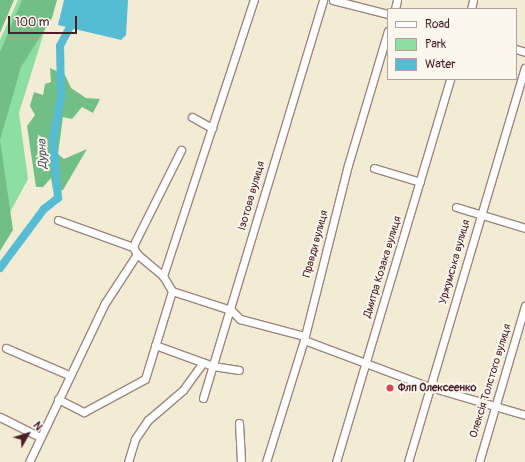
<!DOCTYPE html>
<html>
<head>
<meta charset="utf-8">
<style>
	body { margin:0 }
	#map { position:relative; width:525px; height:462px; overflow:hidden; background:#f2ecd5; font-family:Pangolin,sans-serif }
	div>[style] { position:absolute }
	.green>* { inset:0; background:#8cdfa0 }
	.forest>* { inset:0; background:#71be86 }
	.water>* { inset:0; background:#56bcd4 }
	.river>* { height:8px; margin:-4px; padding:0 4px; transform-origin:4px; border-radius:4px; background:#56bcd4 }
	.roads { filter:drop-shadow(1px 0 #9e8680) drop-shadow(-1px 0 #9e8680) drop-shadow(0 1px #9e8680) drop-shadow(0 -1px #9e8680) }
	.minor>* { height:7px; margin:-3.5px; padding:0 3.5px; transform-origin:3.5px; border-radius:3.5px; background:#fff }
	.dots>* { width:11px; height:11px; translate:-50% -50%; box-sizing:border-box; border:2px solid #fbf7ec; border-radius:50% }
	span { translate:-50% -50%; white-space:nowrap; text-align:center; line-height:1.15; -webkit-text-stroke:4px #fbf7ec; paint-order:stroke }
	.street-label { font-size:11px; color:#4a1f2b }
	.poi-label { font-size:11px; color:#4a1f2b; font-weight:700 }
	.left { translate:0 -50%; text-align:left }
	.water-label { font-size:12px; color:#4e5666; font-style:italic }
	.legend { position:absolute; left:387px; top:8px; width:130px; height:72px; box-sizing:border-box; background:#fbf7ec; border:1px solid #b4a19f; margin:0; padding:5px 7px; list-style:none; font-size:12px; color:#4a1f2b }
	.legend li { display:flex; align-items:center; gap:8px; height:20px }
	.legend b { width:20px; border:1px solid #b4a19f }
	.north { position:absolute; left:8px; top:414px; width:40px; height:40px; -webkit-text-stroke:3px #fbf7ec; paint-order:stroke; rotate:51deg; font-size:11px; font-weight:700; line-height:16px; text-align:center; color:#4a1f2b }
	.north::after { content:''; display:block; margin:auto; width:14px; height:18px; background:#4a1f2b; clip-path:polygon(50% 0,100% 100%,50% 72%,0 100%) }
	.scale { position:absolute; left:8px; top:16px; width:69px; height:18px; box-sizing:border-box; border:2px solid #4a1f2b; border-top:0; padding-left:5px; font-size:12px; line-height:14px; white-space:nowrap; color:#4a1f2b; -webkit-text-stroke:3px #fbf7ec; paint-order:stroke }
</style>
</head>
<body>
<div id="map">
	<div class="green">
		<i style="clip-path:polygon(18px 0,54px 0,19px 113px,28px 179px,0 231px,0 40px)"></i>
	</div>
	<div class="forest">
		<i style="clip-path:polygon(0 0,14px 0,0 33px)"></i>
		<i style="clip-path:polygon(22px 0,57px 0,52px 18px,21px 67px,0 140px,13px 230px,0 251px,0 52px)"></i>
		<i style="clip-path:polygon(50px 68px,65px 75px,71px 88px,86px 98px,100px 99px,93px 113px,82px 107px,72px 119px,63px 117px,58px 154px,64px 159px,87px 149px,63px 190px,53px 190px,51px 178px,43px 187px,36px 187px,27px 126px,35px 115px,30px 106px,34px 92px,43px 95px,45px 84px,51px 82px)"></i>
	</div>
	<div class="water">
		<i style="clip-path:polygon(64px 0,128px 0,126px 35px,121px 40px,58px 25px)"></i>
	</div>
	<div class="river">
		<i style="left:0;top:268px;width:74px;rotate:-53.3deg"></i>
		<i style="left:44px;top:209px;width:18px;rotate:-38deg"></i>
		<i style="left:58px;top:198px;width:58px;rotate:-94.9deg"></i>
		<i style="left:53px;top:140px;width:44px;rotate:-79.5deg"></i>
		<i style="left:61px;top:97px;width:51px;rotate:-91.1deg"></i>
		<i style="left:60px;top:46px;width:52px;rotate:-62.4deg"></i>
	</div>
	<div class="roads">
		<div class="minor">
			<i style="left:333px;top:0;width:57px;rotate:14.3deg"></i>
			<i style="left:395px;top:9px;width:9px;rotate:-77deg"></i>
			<i style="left:471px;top:9px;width:9px;rotate:-77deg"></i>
			<i style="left:516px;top:49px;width:9px;rotate:18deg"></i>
			<i style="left:192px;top:117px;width:23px;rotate:29deg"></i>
			<i style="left:374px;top:168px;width:48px;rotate:16.9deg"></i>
			<i style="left:456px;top:207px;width:72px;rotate:16.9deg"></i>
			<i style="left:58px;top:220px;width:80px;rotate:19.8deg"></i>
			<i style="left:137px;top:254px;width:34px;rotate:40deg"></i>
			<i style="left:163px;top:276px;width:17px;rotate:59deg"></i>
			<i style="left:172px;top:291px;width:62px;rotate:17.9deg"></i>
			<i style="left:231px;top:310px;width:13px;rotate:45deg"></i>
			<i style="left:240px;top:319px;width:66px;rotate:14.9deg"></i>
			<i style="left:163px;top:276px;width:291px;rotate:-71.8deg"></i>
			<i style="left:304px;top:340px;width:134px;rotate:20.5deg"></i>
			<i style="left:430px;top:387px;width:99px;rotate:16.4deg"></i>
			<i style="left:155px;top:345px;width:62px;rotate:19.9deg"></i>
			<i style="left:213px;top:366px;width:26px;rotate:9deg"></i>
			<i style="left:6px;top:348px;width:69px;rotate:23.2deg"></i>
			<i style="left:203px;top:398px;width:416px;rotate:-73.2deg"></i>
			<i style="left:58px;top:399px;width:29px;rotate:27deg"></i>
			<i style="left:84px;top:412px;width:69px;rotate:-28.4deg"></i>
			<i style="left:145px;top:379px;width:92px;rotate:-72.9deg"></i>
			<i style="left:0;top:417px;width:45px;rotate:26.6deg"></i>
			<i style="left:239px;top:423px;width:39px;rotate:87deg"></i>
			<i style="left:29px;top:462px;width:176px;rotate:-64.5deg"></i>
			<i style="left:105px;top:303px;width:59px;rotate:-56.9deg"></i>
			<i style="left:137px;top:254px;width:8px;rotate:-120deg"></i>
			<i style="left:133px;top:247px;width:5px;rotate:-68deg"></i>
			<i style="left:135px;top:242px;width:103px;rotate:-63.4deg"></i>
			<i style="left:128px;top:462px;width:24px;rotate:-73deg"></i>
			<i style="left:135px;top:439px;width:23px;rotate:-56deg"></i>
			<i style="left:148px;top:420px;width:46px;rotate:-40.6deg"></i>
			<i style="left:183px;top:390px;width:34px;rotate:-54deg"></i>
			<i style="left:266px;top:462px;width:128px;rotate:-72.7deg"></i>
			<i style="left:304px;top:340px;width:180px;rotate:-75.9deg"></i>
			<i style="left:348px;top:165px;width:140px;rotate:-73.4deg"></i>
			<i style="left:336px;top:462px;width:400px;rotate:-73.4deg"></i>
			<i style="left:408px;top:462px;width:411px;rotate:-73.5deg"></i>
			<i style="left:479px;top:462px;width:163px;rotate:-73.6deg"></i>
		</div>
	</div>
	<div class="dots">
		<i style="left:390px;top:388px;background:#d1495b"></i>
	</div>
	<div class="street-label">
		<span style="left:252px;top:196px;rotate:-74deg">Ізотова вулиця</span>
		<span style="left:316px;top:244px;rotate:-75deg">Правди вулиця</span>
		<span style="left:455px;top:262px;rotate:-74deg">Уржумська вулиця</span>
		<span style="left:383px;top:267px;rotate:-73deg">Дмитра Козака вулиця</span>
		<span style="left:491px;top:381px;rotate:-73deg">Олексія Толстого вулиця</span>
	</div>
	<div class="poi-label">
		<span class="left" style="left:398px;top:388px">Флп Олексеенко</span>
	</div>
	<div class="water-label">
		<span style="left:43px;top:154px;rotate:-92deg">Дурна</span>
	</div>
	<ul class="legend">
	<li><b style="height:5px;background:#fff"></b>Road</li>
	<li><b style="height:11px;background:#8cdfa0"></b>Park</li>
	<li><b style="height:11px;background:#56bcd4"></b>Water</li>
	</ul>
	<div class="north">N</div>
	<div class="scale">100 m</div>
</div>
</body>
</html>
